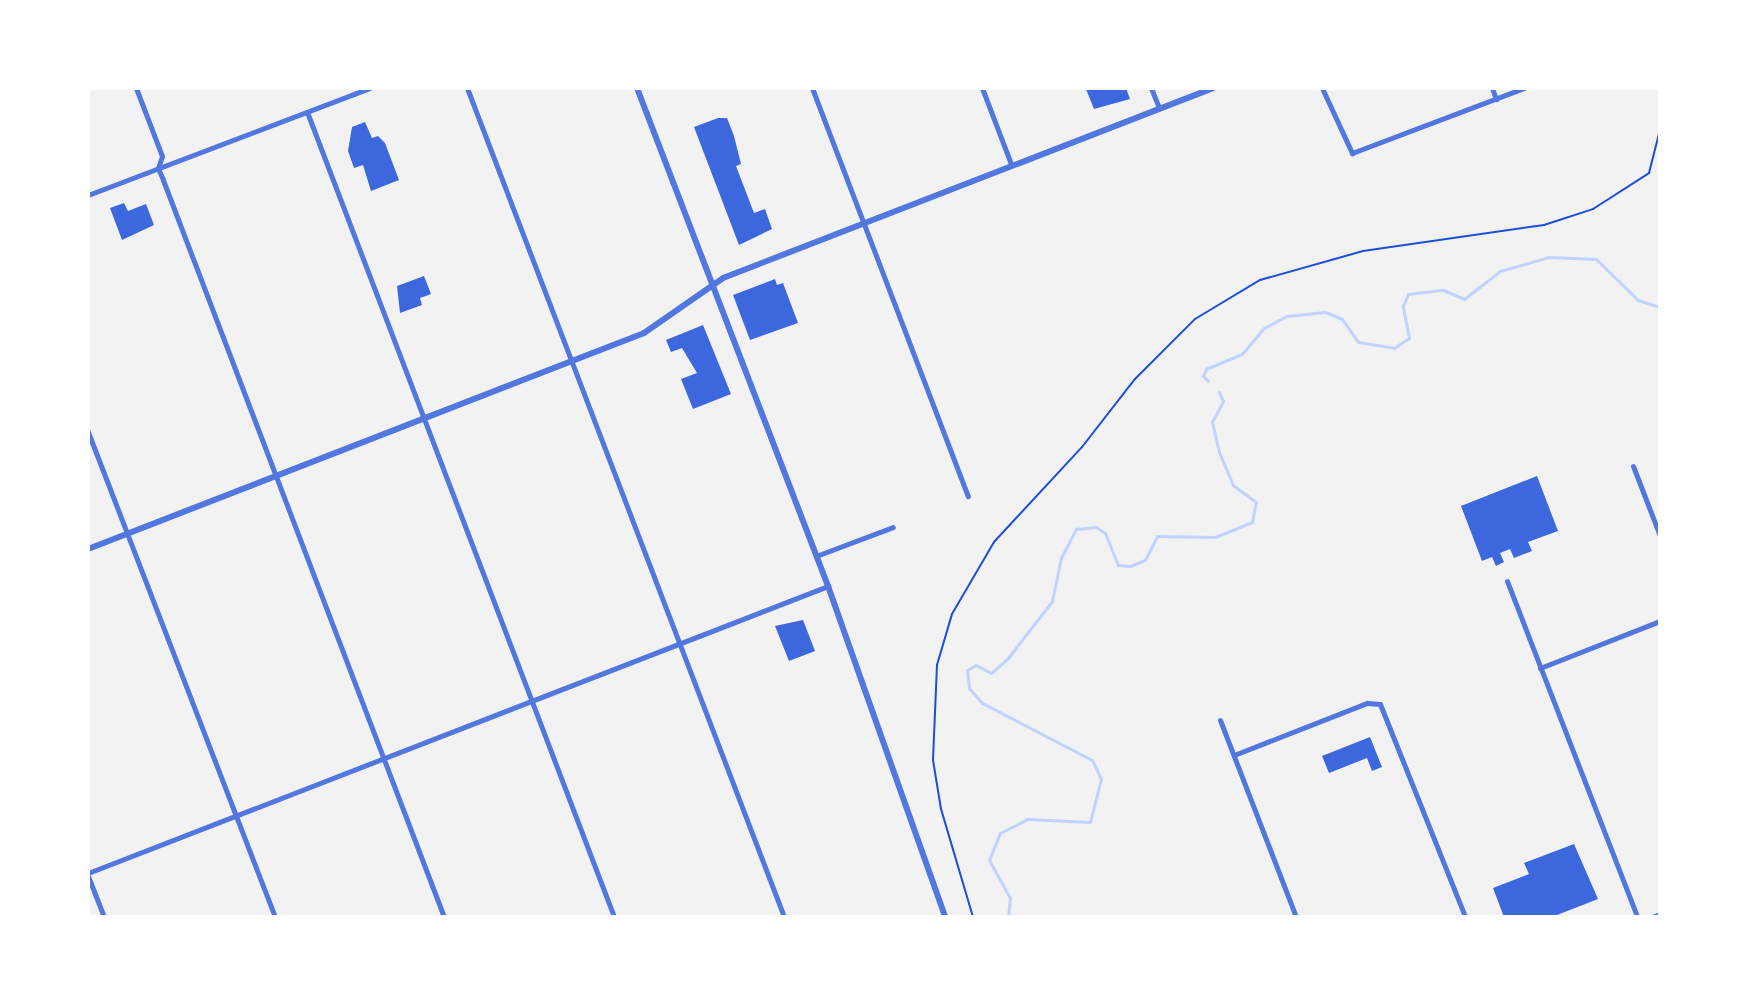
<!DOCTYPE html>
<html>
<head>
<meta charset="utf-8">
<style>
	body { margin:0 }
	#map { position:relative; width:1748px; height:1005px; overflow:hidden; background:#f2f2f2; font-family:Karla,sans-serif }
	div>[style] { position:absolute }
	.stream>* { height:3px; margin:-1.5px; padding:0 1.5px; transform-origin:1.5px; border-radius:1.5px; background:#bfd3fe }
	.building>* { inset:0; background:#3d67dc }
	.path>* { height:2px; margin:-1px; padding:0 1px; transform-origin:1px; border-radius:1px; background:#1d4ed8 }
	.minor>* { height:5px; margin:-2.5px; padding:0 2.5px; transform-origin:2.5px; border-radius:2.5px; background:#5277de }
	.tertiary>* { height:6px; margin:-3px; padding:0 3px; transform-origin:3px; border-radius:3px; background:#5277de }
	span { translate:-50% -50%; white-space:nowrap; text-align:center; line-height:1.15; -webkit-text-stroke:6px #fff; paint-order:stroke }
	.frame { position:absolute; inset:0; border:90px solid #fff; pointer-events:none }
</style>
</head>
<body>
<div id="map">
	<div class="stream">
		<i style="left:1208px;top:381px;width:7px;rotate:-135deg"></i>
		<i style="left:1203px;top:376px;width:8px;rotate:-67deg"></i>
		<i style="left:1206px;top:369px;width:39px;rotate:-23deg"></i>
		<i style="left:1242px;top:354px;width:34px;rotate:-50deg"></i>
		<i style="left:1264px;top:328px;width:26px;rotate:-28deg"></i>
		<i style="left:1287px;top:316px;width:38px;rotate:-6deg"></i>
		<i style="left:1325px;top:312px;width:18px;rotate:22deg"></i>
		<i style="left:1342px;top:319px;width:28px;rotate:55deg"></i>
		<i style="left:1358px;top:342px;width:36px;rotate:9deg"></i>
		<i style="left:1394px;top:348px;width:18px;rotate:-34deg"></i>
		<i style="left:1409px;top:338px;width:33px;rotate:-101deg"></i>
		<i style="left:1403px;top:306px;width:13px;rotate:-67deg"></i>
		<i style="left:1408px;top:294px;width:35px;rotate:-7deg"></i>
		<i style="left:1443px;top:290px;width:23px;rotate:23deg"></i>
		<i style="left:1464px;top:299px;width:46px;rotate:-37.9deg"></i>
		<i style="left:1500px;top:271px;width:51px;rotate:-15.9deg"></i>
		<i style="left:1549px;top:257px;width:47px;rotate:2.4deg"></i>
		<i style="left:1596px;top:259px;width:59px;rotate:44.3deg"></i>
		<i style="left:1638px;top:300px;width:23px;rotate:18deg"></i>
		<i style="left:1008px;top:917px;width:19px;rotate:-84deg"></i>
		<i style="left:1010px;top:898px;width:43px;rotate:-118.9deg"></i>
		<i style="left:989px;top:860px;width:29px;rotate:-68deg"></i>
		<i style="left:1000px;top:833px;width:30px;rotate:-27deg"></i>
		<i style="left:1027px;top:819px;width:63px;rotate:2.7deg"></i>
		<i style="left:1090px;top:822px;width:44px;rotate:-75.7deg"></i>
		<i style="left:1101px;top:779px;width:21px;rotate:-115deg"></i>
		<i style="left:1092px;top:760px;width:124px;rotate:-152.6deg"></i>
		<i style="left:982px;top:703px;width:20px;rotate:-131deg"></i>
		<i style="left:969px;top:688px;width:18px;rotate:-96deg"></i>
		<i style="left:967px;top:670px;width:10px;rotate:-29deg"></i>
		<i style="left:976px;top:665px;width:17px;rotate:28deg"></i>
		<i style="left:991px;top:673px;width:23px;rotate:-41deg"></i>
		<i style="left:1008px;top:658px;width:72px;rotate:-52.3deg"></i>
		<i style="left:1052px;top:601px;width:44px;rotate:-78.2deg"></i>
		<i style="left:1061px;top:558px;width:33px;rotate:-63deg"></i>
		<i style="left:1076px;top:529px;width:20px;rotate:-6deg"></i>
		<i style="left:1096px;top:527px;width:11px;rotate:34deg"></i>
		<i style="left:1105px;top:533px;width:35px;rotate:68deg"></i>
		<i style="left:1118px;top:565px;width:12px;rotate:5deg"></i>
		<i style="left:1130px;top:566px;width:16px;rotate:-22deg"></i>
		<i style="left:1145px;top:560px;width:27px;rotate:-63deg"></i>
		<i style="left:1157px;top:536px;width:58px;rotate:1deg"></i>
		<i style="left:1215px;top:537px;width:40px;rotate:-22deg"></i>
		<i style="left:1252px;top:522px;width:20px;rotate:-79deg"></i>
		<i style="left:1256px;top:502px;width:29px;rotate:-144deg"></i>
		<i style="left:1233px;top:485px;width:36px;rotate:-113deg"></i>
		<i style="left:1219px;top:452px;width:31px;rotate:-103deg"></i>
		<i style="left:1212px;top:422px;width:24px;rotate:-62deg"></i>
		<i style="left:1223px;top:401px;width:10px;rotate:-114deg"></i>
	</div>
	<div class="building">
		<i style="clip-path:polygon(1126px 88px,1130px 99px,1094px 109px,1086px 89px)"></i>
		<i style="clip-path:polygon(718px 118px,727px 118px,734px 136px,741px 164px,736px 166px,754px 213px,765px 209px,772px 229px,739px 245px,694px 127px)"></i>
		<i style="clip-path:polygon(365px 122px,372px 138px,378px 136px,385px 143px,399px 180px,371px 191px,363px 165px,354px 168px,348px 151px,352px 127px)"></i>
		<i style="clip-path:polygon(124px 203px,128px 211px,146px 204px,154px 225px,122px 240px,110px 208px)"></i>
		<i style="clip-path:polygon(424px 276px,431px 294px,420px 298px,422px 305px,400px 313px,397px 286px)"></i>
		<i style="clip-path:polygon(775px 279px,777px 285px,783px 283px,798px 323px,750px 340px,733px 295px)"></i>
		<i style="clip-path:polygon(703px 325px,731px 394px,693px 409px,681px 379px,697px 373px,682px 348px,671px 352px,666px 340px)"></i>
		<i style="clip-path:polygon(1537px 476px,1558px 531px,1528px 542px,1532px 551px,1514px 558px,1510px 549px,1500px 553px,1504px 562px,1496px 566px,1492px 557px,1482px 561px,1461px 506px)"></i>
		<i style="clip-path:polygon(803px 620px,815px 651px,789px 661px,775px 626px)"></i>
		<i style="clip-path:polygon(1370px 737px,1382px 767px,1372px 771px,1367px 758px,1329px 773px,1322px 756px)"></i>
		<i style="clip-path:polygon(1574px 844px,1598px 899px,1552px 917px,1504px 917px,1493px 888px,1529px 874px,1524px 863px)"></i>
	</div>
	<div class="path">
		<i style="left:973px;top:917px;width:113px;rotate:-106.5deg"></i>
		<i style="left:941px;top:809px;width:50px;rotate:-99.3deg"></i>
		<i style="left:933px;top:760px;width:95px;rotate:-87.6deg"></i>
		<i style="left:937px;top:665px;width:53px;rotate:-73.6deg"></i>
		<i style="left:952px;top:614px;width:83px;rotate:-59.7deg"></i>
		<i style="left:994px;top:542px;width:129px;rotate:-47.2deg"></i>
		<i style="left:1082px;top:447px;width:86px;rotate:-52.1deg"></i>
		<i style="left:1135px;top:379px;width:85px;rotate:-45deg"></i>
		<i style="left:1195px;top:319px;width:76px;rotate:-31deg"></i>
		<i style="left:1260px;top:280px;width:107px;rotate:-15.7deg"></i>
		<i style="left:1363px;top:251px;width:183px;rotate:-8.2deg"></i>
		<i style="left:1544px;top:225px;width:52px;rotate:-18.1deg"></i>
		<i style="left:1593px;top:209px;width:67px;rotate:-32.7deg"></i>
		<i style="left:1649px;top:173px;width:44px;rotate:-75.7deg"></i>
	</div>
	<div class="minor">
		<i style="left:136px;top:88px;width:73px;rotate:69.1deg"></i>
		<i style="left:162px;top:156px;width:13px;rotate:108deg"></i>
		<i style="left:158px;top:168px;width:13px;rotate:67deg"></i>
		<i style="left:163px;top:180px;width:789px;rotate:69.13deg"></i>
		<i style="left:467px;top:88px;width:888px;rotate:69.07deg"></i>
		<i style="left:812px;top:88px;width:437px;rotate:69.1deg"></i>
		<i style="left:982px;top:88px;width:81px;rotate:69.1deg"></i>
		<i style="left:1151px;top:88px;width:22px;rotate:68deg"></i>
		<i style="left:1322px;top:88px;width:72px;rotate:65.2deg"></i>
		<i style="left:1352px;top:153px;width:184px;rotate:-20.7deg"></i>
		<i style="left:1492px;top:88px;width:12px;rotate:70deg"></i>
		<i style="left:307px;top:112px;width:862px;rotate:69.12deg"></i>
		<i style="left:88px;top:195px;width:301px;rotate:-20.8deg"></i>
		<i style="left:88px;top:432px;width:520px;rotate:68.92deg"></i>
		<i style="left:1633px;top:466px;width:75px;rotate:68.9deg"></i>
		<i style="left:816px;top:556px;width:82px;rotate:-20.6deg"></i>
		<i style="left:1507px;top:581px;width:360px;rotate:68.8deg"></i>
		<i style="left:1540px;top:668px;width:129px;rotate:-21.4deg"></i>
		<i style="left:1220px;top:720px;width:211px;rotate:68.9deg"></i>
		<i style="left:1234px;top:755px;width:143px;rotate:-21.4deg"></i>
		<i style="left:1367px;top:703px;width:13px;rotate:4deg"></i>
		<i style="left:1380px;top:704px;width:229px;rotate:68.2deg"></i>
		<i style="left:88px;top:873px;width:794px;rotate:-21.2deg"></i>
		<i style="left:88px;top:876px;width:44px;rotate:68.7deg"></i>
		<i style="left:1652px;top:917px;width:9px;rotate:-21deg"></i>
	</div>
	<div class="tertiary">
		<i style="left:637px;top:88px;width:533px;rotate:69.02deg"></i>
		<i style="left:828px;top:586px;width:351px;rotate:70.5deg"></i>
		<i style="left:88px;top:549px;width:596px;rotate:-21.23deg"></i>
		<i style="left:644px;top:333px;width:96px;rotate:-34.8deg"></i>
		<i style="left:723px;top:278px;width:526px;rotate:-21.19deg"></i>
	</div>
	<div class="frame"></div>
</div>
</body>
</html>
